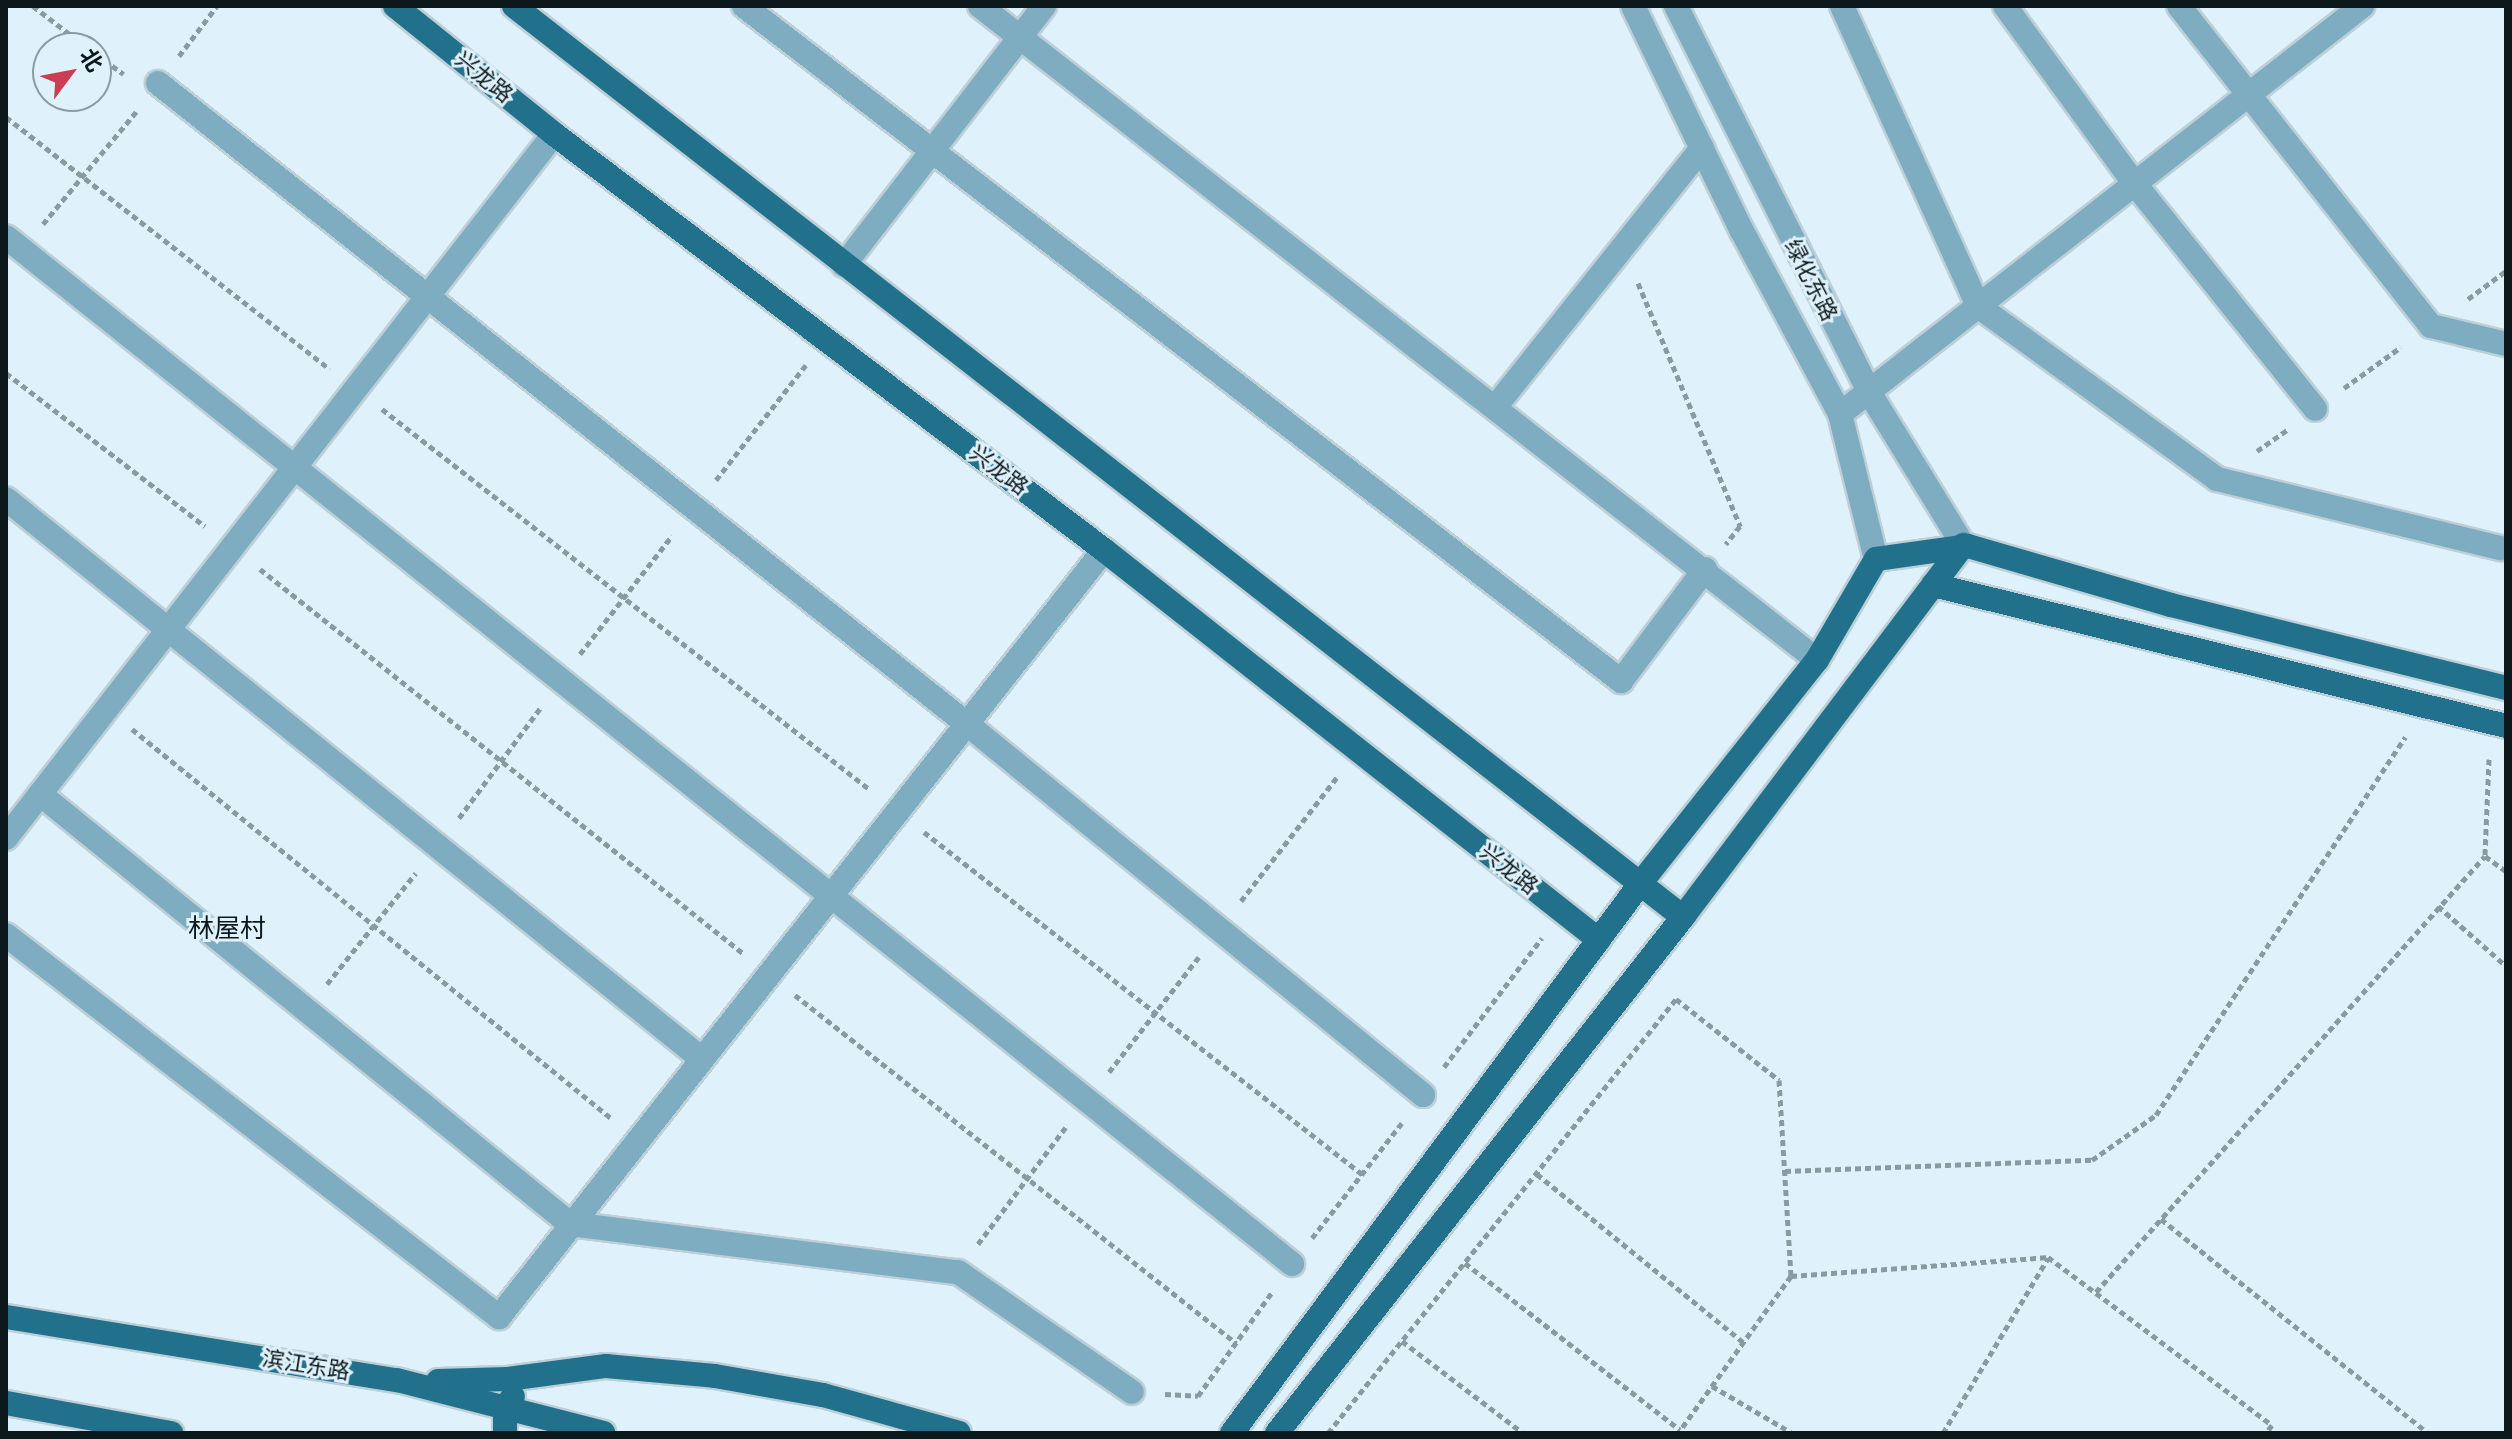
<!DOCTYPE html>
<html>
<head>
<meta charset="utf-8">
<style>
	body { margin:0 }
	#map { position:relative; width:2512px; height:1439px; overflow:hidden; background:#dff2fb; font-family:"Libre Baskerville","Noto Sans SC",serif }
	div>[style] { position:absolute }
	.path>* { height:5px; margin-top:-2.5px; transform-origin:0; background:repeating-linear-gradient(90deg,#8a9aa1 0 6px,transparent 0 10px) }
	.roads { filter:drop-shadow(2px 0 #bdcfd7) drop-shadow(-2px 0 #bdcfd7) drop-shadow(0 2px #bdcfd7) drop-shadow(0 -2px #bdcfd7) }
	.minor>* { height:24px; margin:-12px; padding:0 12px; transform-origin:12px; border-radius:12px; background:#7eacc0 }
	.major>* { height:24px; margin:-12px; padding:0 12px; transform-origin:12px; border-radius:12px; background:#21708c }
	span { translate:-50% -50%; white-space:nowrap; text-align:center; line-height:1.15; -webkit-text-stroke:6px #dff2fb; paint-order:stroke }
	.street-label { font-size:22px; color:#0d181d }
	.quarter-label { font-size:26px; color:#0d181d }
	.frame { position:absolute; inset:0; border:8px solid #0d181d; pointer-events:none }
	.north { position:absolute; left:32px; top:32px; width:80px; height:80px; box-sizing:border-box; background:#dff2fb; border:2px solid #8b9ba2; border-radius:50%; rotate:58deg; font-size:22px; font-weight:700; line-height:32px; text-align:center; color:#0d181d }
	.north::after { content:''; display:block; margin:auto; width:28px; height:36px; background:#cd3d52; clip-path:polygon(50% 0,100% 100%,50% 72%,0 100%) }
</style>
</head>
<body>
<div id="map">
	<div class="path">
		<i style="left:33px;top:6px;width:69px;rotate:37.4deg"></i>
		<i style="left:96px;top:54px;width:34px;rotate:36deg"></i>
		<i style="left:179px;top:56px;width:63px;rotate:-52.8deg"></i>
		<i style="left:6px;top:117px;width:410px;rotate:37.9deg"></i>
		<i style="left:43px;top:224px;width:146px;rotate:-50.3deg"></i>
		<i style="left:1638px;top:283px;width:264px;rotate:67.2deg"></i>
		<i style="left:1740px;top:526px;width:23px;rotate:128deg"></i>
		<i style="left:2468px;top:299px;width:47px;rotate:-36.4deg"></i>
		<i style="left:6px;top:373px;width:251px;rotate:37.6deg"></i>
		<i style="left:2344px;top:388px;width:70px;rotate:-35.7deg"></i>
		<i style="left:382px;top:409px;width:618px;rotate:37.96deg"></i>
		<i style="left:2257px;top:451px;width:38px;rotate:-35deg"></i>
		<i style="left:716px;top:480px;width:146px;rotate:-52deg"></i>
		<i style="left:260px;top:569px;width:618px;rotate:38.5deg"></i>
		<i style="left:580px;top:654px;width:150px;rotate:-52.1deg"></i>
		<i style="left:132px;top:729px;width:618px;rotate:39.09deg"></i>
		<i style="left:2489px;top:759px;width:97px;rotate:92.4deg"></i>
		<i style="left:2485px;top:856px;width:26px;rotate:36deg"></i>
		<i style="left:459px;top:818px;width:138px;rotate:-53.5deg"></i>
		<i style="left:924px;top:832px;width:556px;rotate:37.98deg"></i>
		<i style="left:1241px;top:901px;width:158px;rotate:-52.2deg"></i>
		<i style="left:2438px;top:906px;width:91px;rotate:41.4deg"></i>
		<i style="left:327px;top:984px;width:142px;rotate:-51.3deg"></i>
		<i style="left:795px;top:995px;width:562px;rotate:38.28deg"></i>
		<i style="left:1444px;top:1067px;width:162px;rotate:-52.8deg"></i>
		<i style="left:1109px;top:1072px;width:146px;rotate:-52deg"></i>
		<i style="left:1785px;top:1171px;width:307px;rotate:-2.1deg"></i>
		<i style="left:2092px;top:1160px;width:78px;rotate:-35.1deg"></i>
		<i style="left:2156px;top:1115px;width:453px;rotate:-56.6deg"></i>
		<i style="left:1537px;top:1174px;width:266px;rotate:39.2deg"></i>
		<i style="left:2161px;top:1219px;width:342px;rotate:38.7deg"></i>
		<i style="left:1312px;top:1238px;width:146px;rotate:-52deg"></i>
		<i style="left:978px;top:1244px;width:146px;rotate:-53.1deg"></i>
		<i style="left:1465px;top:1263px;width:272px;rotate:37.8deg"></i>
		<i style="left:1791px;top:1276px;width:258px;rotate:-4.2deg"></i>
		<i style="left:2048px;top:1257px;width:280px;rotate:36.9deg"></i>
		<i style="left:2272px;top:1425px;width:10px;rotate:127deg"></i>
		<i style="left:2096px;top:1292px;width:584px;rotate:-48.26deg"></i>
		<i style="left:1402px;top:1341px;width:152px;rotate:37.2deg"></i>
		<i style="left:1712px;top:1386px;width:93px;rotate:30.4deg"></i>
		<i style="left:1165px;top:1394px;width:33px;rotate:3deg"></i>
		<i style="left:1198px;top:1396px;width:129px;rotate:-54.5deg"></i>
		<i style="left:1328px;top:1433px;width:556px;rotate:-51.28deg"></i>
		<i style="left:1676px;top:999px;width:131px;rotate:38.2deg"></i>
		<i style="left:1779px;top:1080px;width:196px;rotate:86.5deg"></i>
		<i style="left:1791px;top:1276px;width:193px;rotate:125.7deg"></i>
		<i style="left:1943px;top:1433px;width:204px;rotate:-59deg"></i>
	</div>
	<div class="roads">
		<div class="minor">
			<i style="left:744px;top:6px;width:1107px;rotate:37.58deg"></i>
			<i style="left:1621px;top:681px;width:140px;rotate:-53.1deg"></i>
			<i style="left:980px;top:6px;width:1062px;rotate:38deg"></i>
			<i style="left:1633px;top:6px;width:250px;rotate:64.2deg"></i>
			<i style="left:1742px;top:231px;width:208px;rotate:61.8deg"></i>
			<i style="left:1840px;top:414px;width:149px;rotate:76.1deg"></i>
			<i style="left:1676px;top:6px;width:432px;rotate:63.4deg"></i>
			<i style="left:1869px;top:392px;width:180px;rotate:58.4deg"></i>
			<i style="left:1842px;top:6px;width:329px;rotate:65.6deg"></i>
			<i style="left:1978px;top:306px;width:295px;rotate:35.9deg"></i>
			<i style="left:2217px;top:479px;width:292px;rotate:13.7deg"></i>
			<i style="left:2005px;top:6px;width:220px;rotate:53.9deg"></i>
			<i style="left:2135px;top:184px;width:288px;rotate:51.3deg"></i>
			<i style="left:2179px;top:6px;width:407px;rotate:51.8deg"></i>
			<i style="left:2431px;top:326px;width:77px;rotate:13.5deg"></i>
			<i style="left:158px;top:83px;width:1032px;rotate:38.39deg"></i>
			<i style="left:967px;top:724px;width:588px;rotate:39.13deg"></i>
			<i style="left:6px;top:237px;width:1646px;rotate:38.61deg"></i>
			<i style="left:844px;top:265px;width:327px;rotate:-52.3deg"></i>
			<i style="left:1496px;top:406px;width:330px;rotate:-51.4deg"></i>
			<i style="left:1840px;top:414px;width:663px;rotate:-38.01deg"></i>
			<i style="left:6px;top:499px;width:893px;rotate:38.82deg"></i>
			<i style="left:40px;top:794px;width:682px;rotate:39.05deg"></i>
			<i style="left:570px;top:1224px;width:391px;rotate:7.1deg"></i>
			<i style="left:958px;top:1272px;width:211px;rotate:34.6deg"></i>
			<i style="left:6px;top:838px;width:892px;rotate:-52.1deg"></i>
			<i style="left:6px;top:935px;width:624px;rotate:37.77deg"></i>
			<i style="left:499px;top:1317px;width:977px;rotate:-51.73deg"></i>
		</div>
		<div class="major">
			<i style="left:395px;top:6px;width:204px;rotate:38.8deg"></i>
			<i style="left:554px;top:134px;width:690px;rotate:37.1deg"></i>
			<i style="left:1104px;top:550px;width:630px;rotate:38.23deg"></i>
			<i style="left:514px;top:6px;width:1482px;rotate:37.93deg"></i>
			<i style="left:1933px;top:585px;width:590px;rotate:13.82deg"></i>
			<i style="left:6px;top:1317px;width:396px;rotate:9.2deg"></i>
			<i style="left:397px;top:1380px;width:213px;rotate:14.4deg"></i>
			<i style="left:438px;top:1381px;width:70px;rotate:-1.6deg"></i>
			<i style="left:508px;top:1379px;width:99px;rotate:-7.6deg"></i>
			<i style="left:606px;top:1366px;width:109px;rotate:5.2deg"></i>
			<i style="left:715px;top:1376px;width:110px;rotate:10deg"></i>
			<i style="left:823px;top:1395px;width:141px;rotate:15.6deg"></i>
			<i style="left:6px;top:1403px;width:168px;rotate:10.3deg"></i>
			<i style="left:505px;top:1433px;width:25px;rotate:-90deg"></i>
			<i style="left:505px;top:1408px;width:14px;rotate:-56deg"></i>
			<i style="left:1232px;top:1433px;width:684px;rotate:-53.38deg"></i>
			<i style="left:1640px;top:884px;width:285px;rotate:-51.7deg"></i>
			<i style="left:1817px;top:660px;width:117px;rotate:-59.7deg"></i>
			<i style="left:1876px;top:559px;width:93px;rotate:-8deg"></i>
			<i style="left:1968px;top:546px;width:211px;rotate:16.2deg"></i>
			<i style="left:2171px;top:605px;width:345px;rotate:13.9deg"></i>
			<i style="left:1277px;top:1433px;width:657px;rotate:-51.8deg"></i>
			<i style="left:1683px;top:917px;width:466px;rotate:-53deg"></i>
		</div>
	</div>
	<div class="street-label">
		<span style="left:484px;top:77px;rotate:39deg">兴龙路</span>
		<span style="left:1811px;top:280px;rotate:63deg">绿化东路</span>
		<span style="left:999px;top:470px;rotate:37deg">兴龙路</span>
		<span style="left:1509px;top:869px;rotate:38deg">兴龙路</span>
		<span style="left:306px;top:1365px;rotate:9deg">滨江东路</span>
	</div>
	<div class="quarter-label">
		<span style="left:227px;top:929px">林屋村</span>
	</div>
	<div class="frame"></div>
	<div class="north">北</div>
</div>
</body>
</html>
